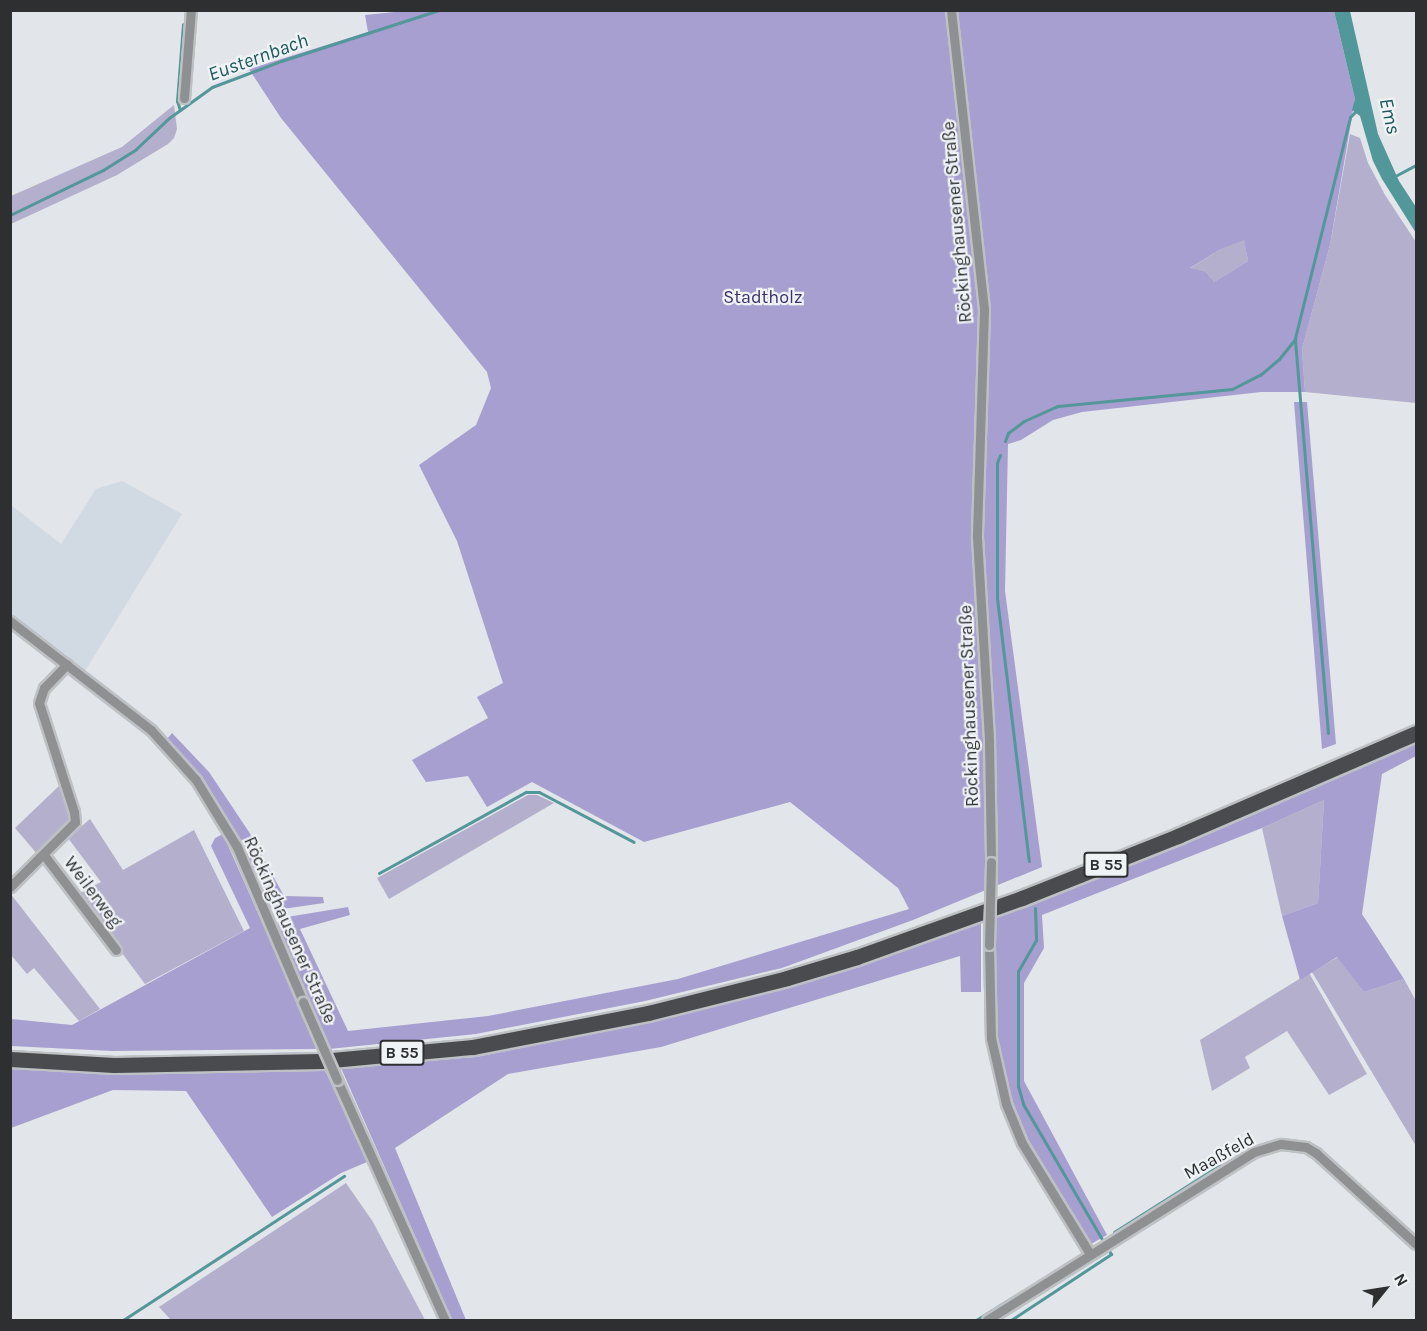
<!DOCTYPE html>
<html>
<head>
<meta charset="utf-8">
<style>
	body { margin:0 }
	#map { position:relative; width:1427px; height:1331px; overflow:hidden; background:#e2e5e9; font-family:Karla,sans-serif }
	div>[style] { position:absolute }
	.built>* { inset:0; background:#d1dae2 }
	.green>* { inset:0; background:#b3afcc }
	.forest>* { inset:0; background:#a79fcf }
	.water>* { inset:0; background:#529799 }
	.stream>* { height:3px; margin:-1.5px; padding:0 1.5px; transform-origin:1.5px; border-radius:1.5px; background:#529799 }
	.roads { filter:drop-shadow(2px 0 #bec1c4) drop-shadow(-2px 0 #bec1c4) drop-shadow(0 2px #bec1c4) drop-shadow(0 -2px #bec1c4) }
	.minor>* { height:9px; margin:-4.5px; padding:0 4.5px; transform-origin:4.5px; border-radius:4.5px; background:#8f9091 }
	.primary>* { height:15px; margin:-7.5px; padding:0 7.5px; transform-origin:7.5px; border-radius:7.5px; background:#4a4b4e }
	.bridges { filter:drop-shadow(2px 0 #bec1c4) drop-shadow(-2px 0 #bec1c4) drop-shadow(0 2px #bec1c4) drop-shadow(0 -2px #bec1c4) }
	.minor-bridge>* { height:9px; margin:-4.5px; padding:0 4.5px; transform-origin:4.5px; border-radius:4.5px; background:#8f9091 }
	span { translate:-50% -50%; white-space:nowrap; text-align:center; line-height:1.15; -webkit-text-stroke:4.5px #eff3f6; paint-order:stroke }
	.shield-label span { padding:2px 4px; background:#eff3f6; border:2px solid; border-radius:4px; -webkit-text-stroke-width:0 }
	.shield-label { font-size:16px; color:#2e2f31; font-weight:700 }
	.street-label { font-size:18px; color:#2e2f31 }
	.park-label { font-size:18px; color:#3e2e6a }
	.water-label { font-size:20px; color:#1e595b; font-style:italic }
	.frame { position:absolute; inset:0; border:12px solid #2e2f31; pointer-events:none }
	.north { position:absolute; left:1355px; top:1259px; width:60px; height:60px; -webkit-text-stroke:4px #eff3f6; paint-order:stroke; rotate:60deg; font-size:16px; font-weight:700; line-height:24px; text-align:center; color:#2e2f31 }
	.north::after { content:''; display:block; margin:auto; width:21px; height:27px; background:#2e2f31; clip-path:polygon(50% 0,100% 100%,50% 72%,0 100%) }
</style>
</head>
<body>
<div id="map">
	<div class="built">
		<i style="clip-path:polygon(122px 481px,182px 514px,85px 671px,11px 613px,11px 505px,61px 544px,96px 489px)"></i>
	</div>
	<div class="green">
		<i style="clip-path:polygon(174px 105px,177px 129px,174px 138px,168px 144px,117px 175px,11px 224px,11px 196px,122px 147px)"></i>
		<i style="clip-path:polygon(1350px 134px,1360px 138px,1368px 163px,1385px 195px,1416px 242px,1416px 403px,1305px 392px,1302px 349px,1330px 245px)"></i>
		<i style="clip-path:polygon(1244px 239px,1248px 261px,1214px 282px,1189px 269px,1219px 250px)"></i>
		<i style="clip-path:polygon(60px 785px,71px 821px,38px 855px,15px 828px)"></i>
		<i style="clip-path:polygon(528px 795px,537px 795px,554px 803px,389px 899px,377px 878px)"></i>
		<i style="clip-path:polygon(1324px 800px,1318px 903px,1282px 916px,1262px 828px)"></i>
		<i style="clip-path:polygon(90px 819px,123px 870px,194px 830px,244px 931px,145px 984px,78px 894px,101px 882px,68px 838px)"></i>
		<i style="clip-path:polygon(10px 893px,100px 1009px,79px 1021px,34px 968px,27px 974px,11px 955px)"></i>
		<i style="clip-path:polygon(1338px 957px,1364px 992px,1404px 979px,1416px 1001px,1416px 1146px,1312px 972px)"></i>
		<i style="clip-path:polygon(1309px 973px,1367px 1074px,1329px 1095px,1287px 1031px,1245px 1057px,1250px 1068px,1212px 1091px,1200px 1040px)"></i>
		<i style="clip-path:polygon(346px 1183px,373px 1222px,425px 1320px,171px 1320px,159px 1307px)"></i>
	</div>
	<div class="forest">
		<i style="clip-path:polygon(evenodd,405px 11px,1334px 11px,1355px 99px,1330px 245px,1302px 349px,1305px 392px,1261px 392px,1082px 412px,1053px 420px,1021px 440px,1008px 444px,1005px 591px,1042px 867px,913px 920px,782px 968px,645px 1001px,476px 1034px,329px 1049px,276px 927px,281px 918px,348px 907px,350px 915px,300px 929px,348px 1031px,488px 1016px,678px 979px,909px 909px,898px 888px,790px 802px,644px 842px,532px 782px,487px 807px,468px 776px,426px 782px,412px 760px,488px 718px,477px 697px,503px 683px,457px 541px,419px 465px,476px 425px,491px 388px,487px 372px,281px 118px,249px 69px,368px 32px,365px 15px,405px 11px,1244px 240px,1248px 261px,1214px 282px,1205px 272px,1190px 268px,1219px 250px,1244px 240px)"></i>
		<i style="clip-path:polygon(1294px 402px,1307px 402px,1336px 744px,1322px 749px)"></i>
		<i style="clip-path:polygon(172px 733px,209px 772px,249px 832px,284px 896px,323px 897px,324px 903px,276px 910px,268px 906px,227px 818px,201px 778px,167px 739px)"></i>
		<i style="clip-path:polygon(1416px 744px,1416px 756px,1382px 774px,1362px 914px,1404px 979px,1364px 992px,1337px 957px,1300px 980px,1282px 916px,1318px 903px,1324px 800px,1262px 828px,1042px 915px,1044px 948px,1024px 983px,1024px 1081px,1107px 1235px,1091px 1244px,1029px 1141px,1014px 1105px,1000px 1060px,994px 1013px,996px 917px,1181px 846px)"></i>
		<i style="clip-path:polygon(223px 834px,318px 1049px,112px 1051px,11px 1046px,11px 1019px,72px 1025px,250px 928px,211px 846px,215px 838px)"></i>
		<i style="clip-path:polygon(981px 923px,981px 992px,961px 992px,960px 956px,661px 1047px,508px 1074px,395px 1148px,466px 1320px,452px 1320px,341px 1068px,476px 1057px,650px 1022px,789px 988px)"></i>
		<i style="clip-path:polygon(11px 1067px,113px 1073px,325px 1070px,367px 1162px,341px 1173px,272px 1217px,186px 1091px,113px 1090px,11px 1128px)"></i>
	</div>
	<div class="water">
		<i style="clip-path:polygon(1334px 11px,1350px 11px,1378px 134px,1399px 181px,1416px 207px,1416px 233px,1382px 179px,1373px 161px,1360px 116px,1352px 110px,1355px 99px)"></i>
	</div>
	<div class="stream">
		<i style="left:180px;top:110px;width:9px;rotate:-108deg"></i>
		<i style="left:177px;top:101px;width:77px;rotate:-85.5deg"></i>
		<i style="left:1397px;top:175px;width:21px;rotate:-28deg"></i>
		<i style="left:10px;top:215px;width:103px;rotate:-25.8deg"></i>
		<i style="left:103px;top:170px;width:39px;rotate:-32deg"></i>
		<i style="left:136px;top:149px;width:45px;rotate:-43.2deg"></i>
		<i style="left:169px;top:118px;width:53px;rotate:-35.8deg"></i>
		<i style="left:212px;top:87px;width:74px;rotate:-20.6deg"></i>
		<i style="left:281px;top:61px;width:166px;rotate:-17.9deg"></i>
		<i style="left:1005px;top:441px;width:9px;rotate:-69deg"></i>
		<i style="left:1008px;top:433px;width:20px;rotate:-37deg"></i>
		<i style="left:1024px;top:421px;width:37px;rotate:-24deg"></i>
		<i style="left:1058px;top:406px;width:175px;rotate:-5.6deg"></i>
		<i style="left:1232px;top:389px;width:31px;rotate:-27deg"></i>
		<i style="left:1260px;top:375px;width:25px;rotate:-40deg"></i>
		<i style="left:1279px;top:359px;width:26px;rotate:-51deg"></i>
		<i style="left:1000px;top:455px;width:9px;rotate:111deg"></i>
		<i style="left:997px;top:463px;width:135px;rotate:90deg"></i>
		<i style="left:997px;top:598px;width:265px;rotate:83.1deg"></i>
		<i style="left:1328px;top:733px;width:396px;rotate:-94.8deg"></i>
		<i style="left:1295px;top:338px;width:228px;rotate:-76deg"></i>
		<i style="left:1350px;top:117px;width:10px;rotate:-45deg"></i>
		<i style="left:379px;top:873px;width:168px;rotate:-28.9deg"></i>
		<i style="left:526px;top:792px;width:13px"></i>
		<i style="left:539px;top:792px;width:107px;rotate:27.8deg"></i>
		<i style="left:1035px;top:908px;width:32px;rotate:88deg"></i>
		<i style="left:1036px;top:940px;width:36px;rotate:120deg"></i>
		<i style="left:1018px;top:971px;width:115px;rotate:90deg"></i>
		<i style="left:1018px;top:1086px;width:19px;rotate:74deg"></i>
		<i style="left:1023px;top:1104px;width:156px;rotate:59.7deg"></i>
		<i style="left:1114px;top:1232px;width:125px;rotate:-32.3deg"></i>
		<i style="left:123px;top:1320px;width:264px;rotate:-33.1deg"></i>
		<i style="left:976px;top:1320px;width:55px;rotate:-31.7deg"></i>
		<i style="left:1011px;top:1320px;width:120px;rotate:-33.4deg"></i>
		<i style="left:1111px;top:1254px;width:6px;rotate:-121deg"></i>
	</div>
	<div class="roads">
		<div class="minor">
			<i style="left:951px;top:10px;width:302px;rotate:83.7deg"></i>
			<i style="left:984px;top:310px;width:227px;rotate:91.8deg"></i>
			<i style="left:977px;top:537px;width:205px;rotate:86.6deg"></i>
			<i style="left:989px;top:742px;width:120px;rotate:89deg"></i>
			<i style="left:184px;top:98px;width:88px;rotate:-85.5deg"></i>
			<i style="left:10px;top:621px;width:178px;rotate:37.7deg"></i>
			<i style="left:151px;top:730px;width:67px;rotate:48deg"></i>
			<i style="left:196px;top:780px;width:79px;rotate:58.5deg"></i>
			<i style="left:237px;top:847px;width:168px;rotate:66.9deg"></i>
			<i style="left:44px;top:855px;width:119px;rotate:52.8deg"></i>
			<i style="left:10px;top:887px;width:92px;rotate:-45deg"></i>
			<i style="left:75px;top:822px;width:10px;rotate:-96deg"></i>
			<i style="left:74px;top:812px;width:114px;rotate:-107.8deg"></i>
			<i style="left:39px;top:703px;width:16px;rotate:-72deg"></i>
			<i style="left:44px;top:688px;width:33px;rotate:-46deg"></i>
			<i style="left:989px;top:945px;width:93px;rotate:88.8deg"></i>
			<i style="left:991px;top:1038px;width:68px;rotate:77.2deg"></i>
			<i style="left:1006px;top:1104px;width:42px;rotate:67.7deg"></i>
			<i style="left:1022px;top:1143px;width:130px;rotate:58.5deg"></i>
			<i style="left:337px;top:1080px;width:263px;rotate:65.8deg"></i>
			<i style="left:987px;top:1320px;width:315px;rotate:-32.2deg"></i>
			<i style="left:1254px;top:1152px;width:28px;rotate:-17deg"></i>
			<i style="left:1281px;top:1144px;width:25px;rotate:7deg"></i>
			<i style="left:1306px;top:1147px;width:12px;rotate:31deg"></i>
			<i style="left:1316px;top:1153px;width:135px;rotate:42.3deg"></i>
		</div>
		<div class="primary">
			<i style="left:10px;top:1059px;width:104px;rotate:3.3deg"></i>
			<i style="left:114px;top:1065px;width:207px;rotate:-1.1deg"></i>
			<i style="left:321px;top:1061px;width:153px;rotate:-5.3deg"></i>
			<i style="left:473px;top:1047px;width:178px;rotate:-11deg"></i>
			<i style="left:648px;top:1013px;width:143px;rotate:-14.1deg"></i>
			<i style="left:787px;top:978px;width:73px;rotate:-16.7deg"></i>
			<i style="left:857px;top:957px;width:175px;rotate:-19.7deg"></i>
			<i style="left:1022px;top:898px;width:168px;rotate:-21.7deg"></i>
			<i style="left:1178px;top:836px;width:259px;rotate:-23.4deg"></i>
		</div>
	</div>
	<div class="bridges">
		<div class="minor-bridge">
			<i style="left:989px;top:945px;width:83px;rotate:-88.6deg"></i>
			<i style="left:303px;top:1002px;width:85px;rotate:66.4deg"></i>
		</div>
	</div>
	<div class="shield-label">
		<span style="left:1106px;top:865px">B 55</span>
		<span style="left:402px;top:1053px">B 55</span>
	</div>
	<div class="street-label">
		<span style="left:957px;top:222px;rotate:-95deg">Röckinghausener Straße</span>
		<span style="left:969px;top:706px;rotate:-92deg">Röckinghausener Straße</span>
		<span style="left:93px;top:892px;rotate:53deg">Weilerweg</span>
		<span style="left:290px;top:930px;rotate:66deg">Röckinghausener Straße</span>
		<span style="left:1219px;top:1156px;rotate:-29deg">Maaßfeld</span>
	</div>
	<div class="park-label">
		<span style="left:763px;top:297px">Stadtholz</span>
	</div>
	<div class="water-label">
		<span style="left:258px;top:57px;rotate:-20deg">Eusternbach</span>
		<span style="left:1390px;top:116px;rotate:77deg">Ems</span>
	</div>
	<div class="frame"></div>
	<div class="north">N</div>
</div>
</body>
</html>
